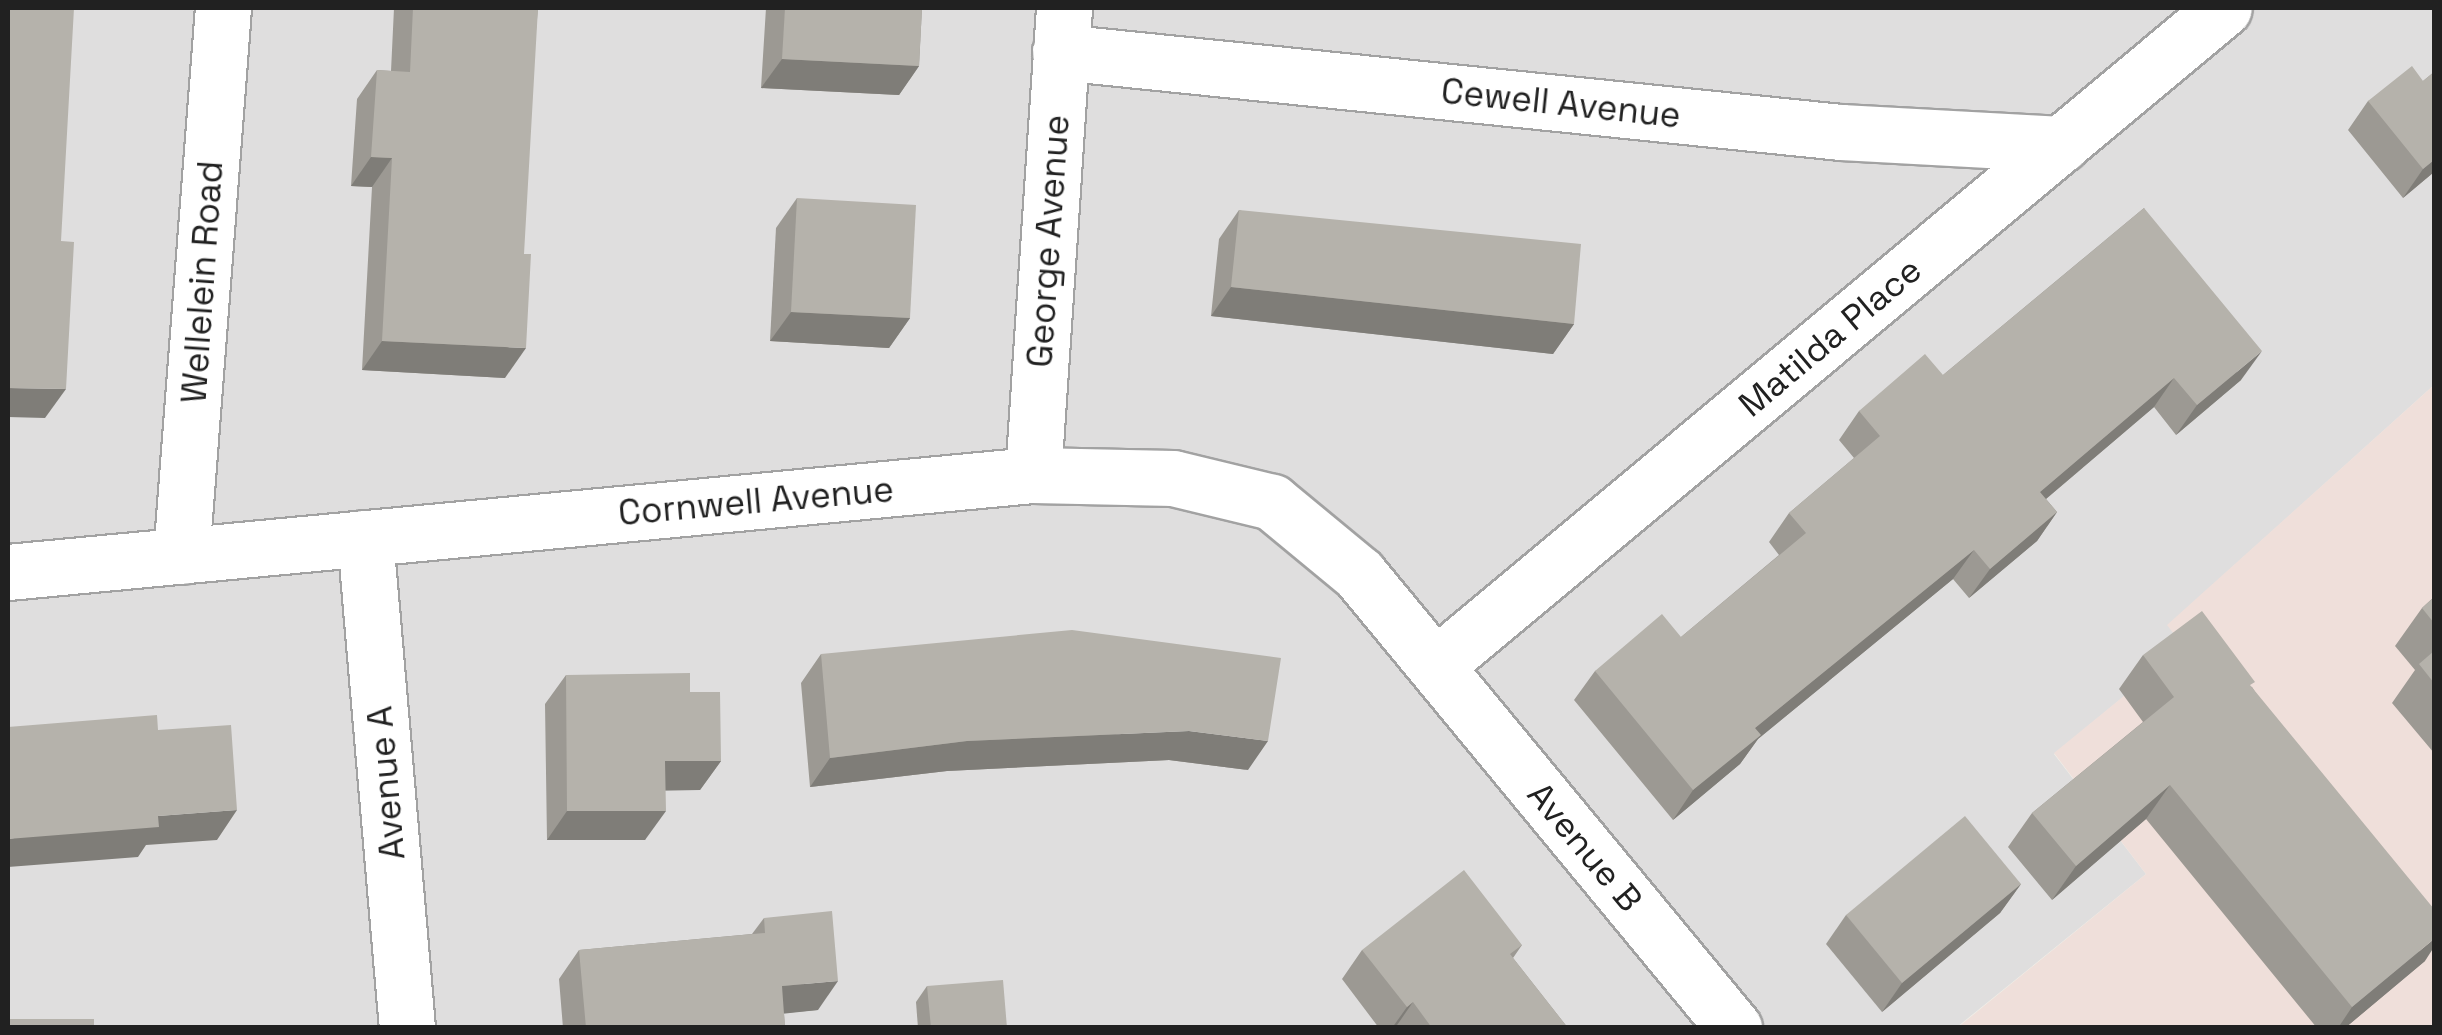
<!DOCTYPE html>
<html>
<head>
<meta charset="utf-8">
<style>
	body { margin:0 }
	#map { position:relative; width:2442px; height:1035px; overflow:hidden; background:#f0efe8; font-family:"Space Grotesk",sans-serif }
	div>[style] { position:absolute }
	.residential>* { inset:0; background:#dfdede }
	.commercial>* { inset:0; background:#efdfda }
	.roads { filter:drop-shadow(2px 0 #a2a2a2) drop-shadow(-2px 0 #a2a2a2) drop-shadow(0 2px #a2a2a2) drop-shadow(0 -2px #a2a2a2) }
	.minor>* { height:55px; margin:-27.5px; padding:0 27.5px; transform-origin:27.5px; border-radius:27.5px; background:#fff }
	.wall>* { inset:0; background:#9c9993 }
	.shaded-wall>* { inset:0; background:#7f7d78 }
	.building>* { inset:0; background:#b5b2ab }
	span { translate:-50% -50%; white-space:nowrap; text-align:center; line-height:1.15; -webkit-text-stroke:8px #fff; paint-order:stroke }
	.street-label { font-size:35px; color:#212121 }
	.frame { position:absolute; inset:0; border:10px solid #212121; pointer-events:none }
</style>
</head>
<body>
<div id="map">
	<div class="residential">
		<i style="clip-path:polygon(8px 8px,2434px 8px,2434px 385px,2168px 625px,2185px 646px,2054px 754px,2146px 874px,1957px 1027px,8px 1027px)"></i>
	</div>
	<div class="commercial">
		<i style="clip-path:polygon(2434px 385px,2434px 1027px,1957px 1028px,2146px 874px,2054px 753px,2184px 647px,2167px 625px)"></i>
	</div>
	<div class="roads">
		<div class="minor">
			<i style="left:1060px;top:52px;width:785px;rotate:5.85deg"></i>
			<i style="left:1841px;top:132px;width:221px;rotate:3.1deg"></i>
			<i style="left:1033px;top:475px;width:468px;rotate:-86.2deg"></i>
			<i style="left:365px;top:538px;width:492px;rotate:85.1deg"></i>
			<i style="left:181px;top:556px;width:550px;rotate:-85.62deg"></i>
			<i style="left:8px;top:572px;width:1030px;rotate:-5.41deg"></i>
			<i style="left:1033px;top:475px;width:140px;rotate:1.2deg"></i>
			<i style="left:1173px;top:478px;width:102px;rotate:13.6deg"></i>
			<i style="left:1272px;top:502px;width:113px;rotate:39.6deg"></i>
			<i style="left:1359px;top:574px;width:589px;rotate:50.44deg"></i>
			<i style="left:1435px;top:666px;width:1027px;rotate:-39.83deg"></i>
		</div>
	</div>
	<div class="wall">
		<i style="clip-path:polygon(394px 8px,538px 8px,505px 378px,362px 370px,372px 187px,351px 186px,357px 99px,377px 70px,391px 71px)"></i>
		<i style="clip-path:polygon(766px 8px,922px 8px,919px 66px,899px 95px,761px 88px)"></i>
		<i style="clip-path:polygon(2434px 72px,2434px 172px,2403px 198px,2348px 130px,2368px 101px,2423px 81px)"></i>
		<i style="clip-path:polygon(797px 198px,910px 318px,889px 348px,770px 341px,776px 228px)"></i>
		<i style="clip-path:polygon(2144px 208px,2241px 380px,2176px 435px,2154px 407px,2046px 499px,2057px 512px,2037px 541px,1969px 598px,1953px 579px,1758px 739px,1740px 764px,1673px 820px,1574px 700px,1595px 671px,1681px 637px,1779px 555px,1769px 542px,1789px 513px,1854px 458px,1839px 440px,1859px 411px,1943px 375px)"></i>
		<i style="clip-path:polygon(1239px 210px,1574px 324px,1553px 354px,1211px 316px,1219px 239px)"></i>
		<i style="clip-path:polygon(2434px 597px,2434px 753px,2392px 703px,2415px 670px,2395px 646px,2422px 608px)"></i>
		<i style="clip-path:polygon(821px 654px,1248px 770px,1169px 760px,947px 771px,810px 787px,801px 683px)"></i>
		<i style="clip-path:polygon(2143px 655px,2252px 687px,2425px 961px,2345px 1028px,2317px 1028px,2146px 819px,2052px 900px,2008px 847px,2032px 813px,2143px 722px,2119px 689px)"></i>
		<i style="clip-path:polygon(566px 675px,690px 692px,721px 761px,700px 790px,665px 790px,645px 840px,547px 840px,545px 704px)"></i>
		<i style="clip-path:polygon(2021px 884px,2000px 913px,1882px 1012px,1826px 944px,1846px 915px)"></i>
		<i style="clip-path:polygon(764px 918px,818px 1010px,784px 1013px,785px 1028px,563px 1028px,559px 979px,579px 950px,752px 934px)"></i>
		<i style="clip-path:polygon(1522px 945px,1513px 958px,1568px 1028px,1379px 1028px,1342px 979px,1362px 950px)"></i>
		<i style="clip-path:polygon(927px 986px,1007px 1028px,918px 1028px,916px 1002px)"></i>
	</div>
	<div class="shaded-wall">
		<i style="clip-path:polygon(782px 59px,919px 66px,899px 95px,761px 88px)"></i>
		<i style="clip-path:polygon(371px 157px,392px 158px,372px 187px,351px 186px)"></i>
		<i style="clip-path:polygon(2434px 160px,2434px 172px,2403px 198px,2423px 169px)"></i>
		<i style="clip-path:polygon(1231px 287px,1574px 324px,1553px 354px,1211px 316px)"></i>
		<i style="clip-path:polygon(791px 312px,910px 318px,889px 348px,770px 341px)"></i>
		<i style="clip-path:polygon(382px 341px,526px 348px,505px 378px,362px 370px)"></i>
		<i style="clip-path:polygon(2262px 351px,2241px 380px,2176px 435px,2197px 405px)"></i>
		<i style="clip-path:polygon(2174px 378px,2154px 407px,2020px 521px,2040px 492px)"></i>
		<i style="clip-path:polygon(8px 388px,66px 389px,45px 418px,8px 417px)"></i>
		<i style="clip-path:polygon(2057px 512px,2037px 541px,1969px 598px,1990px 569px)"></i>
		<i style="clip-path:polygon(1974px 550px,1953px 579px,1758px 739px,1740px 764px,1673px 820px,1693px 790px,1755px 728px)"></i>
		<i style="clip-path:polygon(1189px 731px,1268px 741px,1248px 770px,1169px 760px,947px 771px,810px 787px,830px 758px,967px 741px)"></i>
		<i style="clip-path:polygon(665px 761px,721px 761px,700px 790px,644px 791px)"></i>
		<i style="clip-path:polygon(2170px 785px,2146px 819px,2052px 900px,2076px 866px)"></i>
		<i style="clip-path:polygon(237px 810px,217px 840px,146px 845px,138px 857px,8px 867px,8px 839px,158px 816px)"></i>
		<i style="clip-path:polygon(567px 811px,666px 811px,645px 840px,547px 840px)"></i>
		<i style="clip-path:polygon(2021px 884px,2000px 913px,1882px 1012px,1902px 983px)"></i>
		<i style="clip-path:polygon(2434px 939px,2434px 947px,2425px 961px,2345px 1028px,2338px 1028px,2352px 1007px)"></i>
		<i style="clip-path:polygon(838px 981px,818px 1010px,762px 1016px,782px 986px)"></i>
		<i style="clip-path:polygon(1413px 1002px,1395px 1028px,1392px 1028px,1407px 1007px)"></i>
	</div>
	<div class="building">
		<i style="clip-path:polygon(8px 8px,74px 8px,61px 241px,74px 242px,66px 389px,8px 388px)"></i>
		<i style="clip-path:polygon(413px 8px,538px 8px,524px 254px,531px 254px,526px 348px,382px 341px,392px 158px,371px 157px,377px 70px,410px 72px)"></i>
		<i style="clip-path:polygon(785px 8px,922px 8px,919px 66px,782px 59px)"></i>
		<i style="clip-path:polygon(2412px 66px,2423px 81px,2434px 72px,2434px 160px,2423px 169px,2368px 101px)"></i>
		<i style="clip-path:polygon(797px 198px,916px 205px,910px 318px,791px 312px)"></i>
		<i style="clip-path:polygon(2144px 208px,2262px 351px,2197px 405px,2174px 378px,2040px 492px,2057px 512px,1990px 569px,1974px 550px,1755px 728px,1761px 735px,1693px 790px,1595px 671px,1662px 614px,1681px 637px,1806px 533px,1789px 513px,1880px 436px,1859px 411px,1925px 354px,1943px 375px)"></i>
		<i style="clip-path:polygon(1239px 210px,1581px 244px,1574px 324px,1231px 287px)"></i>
		<i style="clip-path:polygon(2434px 597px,2434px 623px,2422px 608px)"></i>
		<i style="clip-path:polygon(2202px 611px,2255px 682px,2250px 685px,2434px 909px,2434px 939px,2352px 1007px,2170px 785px,2076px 866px,2032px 813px,2174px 697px,2143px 655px)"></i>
		<i style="clip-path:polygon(1072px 630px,1281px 658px,1268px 741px,1189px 731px,967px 741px,830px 758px,821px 654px)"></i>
		<i style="clip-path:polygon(2434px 651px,2434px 683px,2419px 664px)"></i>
		<i style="clip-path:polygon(690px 673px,690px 692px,720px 692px,721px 761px,665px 761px,666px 811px,567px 811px,566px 675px)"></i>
		<i style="clip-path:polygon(157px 715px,158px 730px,231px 725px,237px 810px,158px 816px,159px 827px,8px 839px,8px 727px)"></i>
		<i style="clip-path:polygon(1965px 816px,2021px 884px,1902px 983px,1846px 915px)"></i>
		<i style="clip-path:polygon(1464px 870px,1522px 945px,1510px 954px,1568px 1028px,1432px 1028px,1413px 1002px,1407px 1007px,1362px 950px)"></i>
		<i style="clip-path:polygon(832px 911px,838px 981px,782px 986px,785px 1028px,586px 1028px,579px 950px,765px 933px,764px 918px)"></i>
		<i style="clip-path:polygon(1003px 980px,1007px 1028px,931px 1028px,927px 986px)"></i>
		<i style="clip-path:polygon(8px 1019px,94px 1019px,94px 1028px,8px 1028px)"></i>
	</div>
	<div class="street-label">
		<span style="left:1561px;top:103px;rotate:6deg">Cewell Avenue</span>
		<span style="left:1048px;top:241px;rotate:-86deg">George Avenue</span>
		<span style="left:202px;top:282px;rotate:-86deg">Wellelein Road</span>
		<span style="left:1830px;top:337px;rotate:-40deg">Matilda Place</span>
		<span style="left:756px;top:501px;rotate:-5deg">Cornwell Avenue</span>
		<span style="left:386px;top:783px;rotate:-95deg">Avenue A</span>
		<span style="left:1585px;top:847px;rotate:50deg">Avenue B</span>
	</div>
	<div class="frame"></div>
</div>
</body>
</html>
